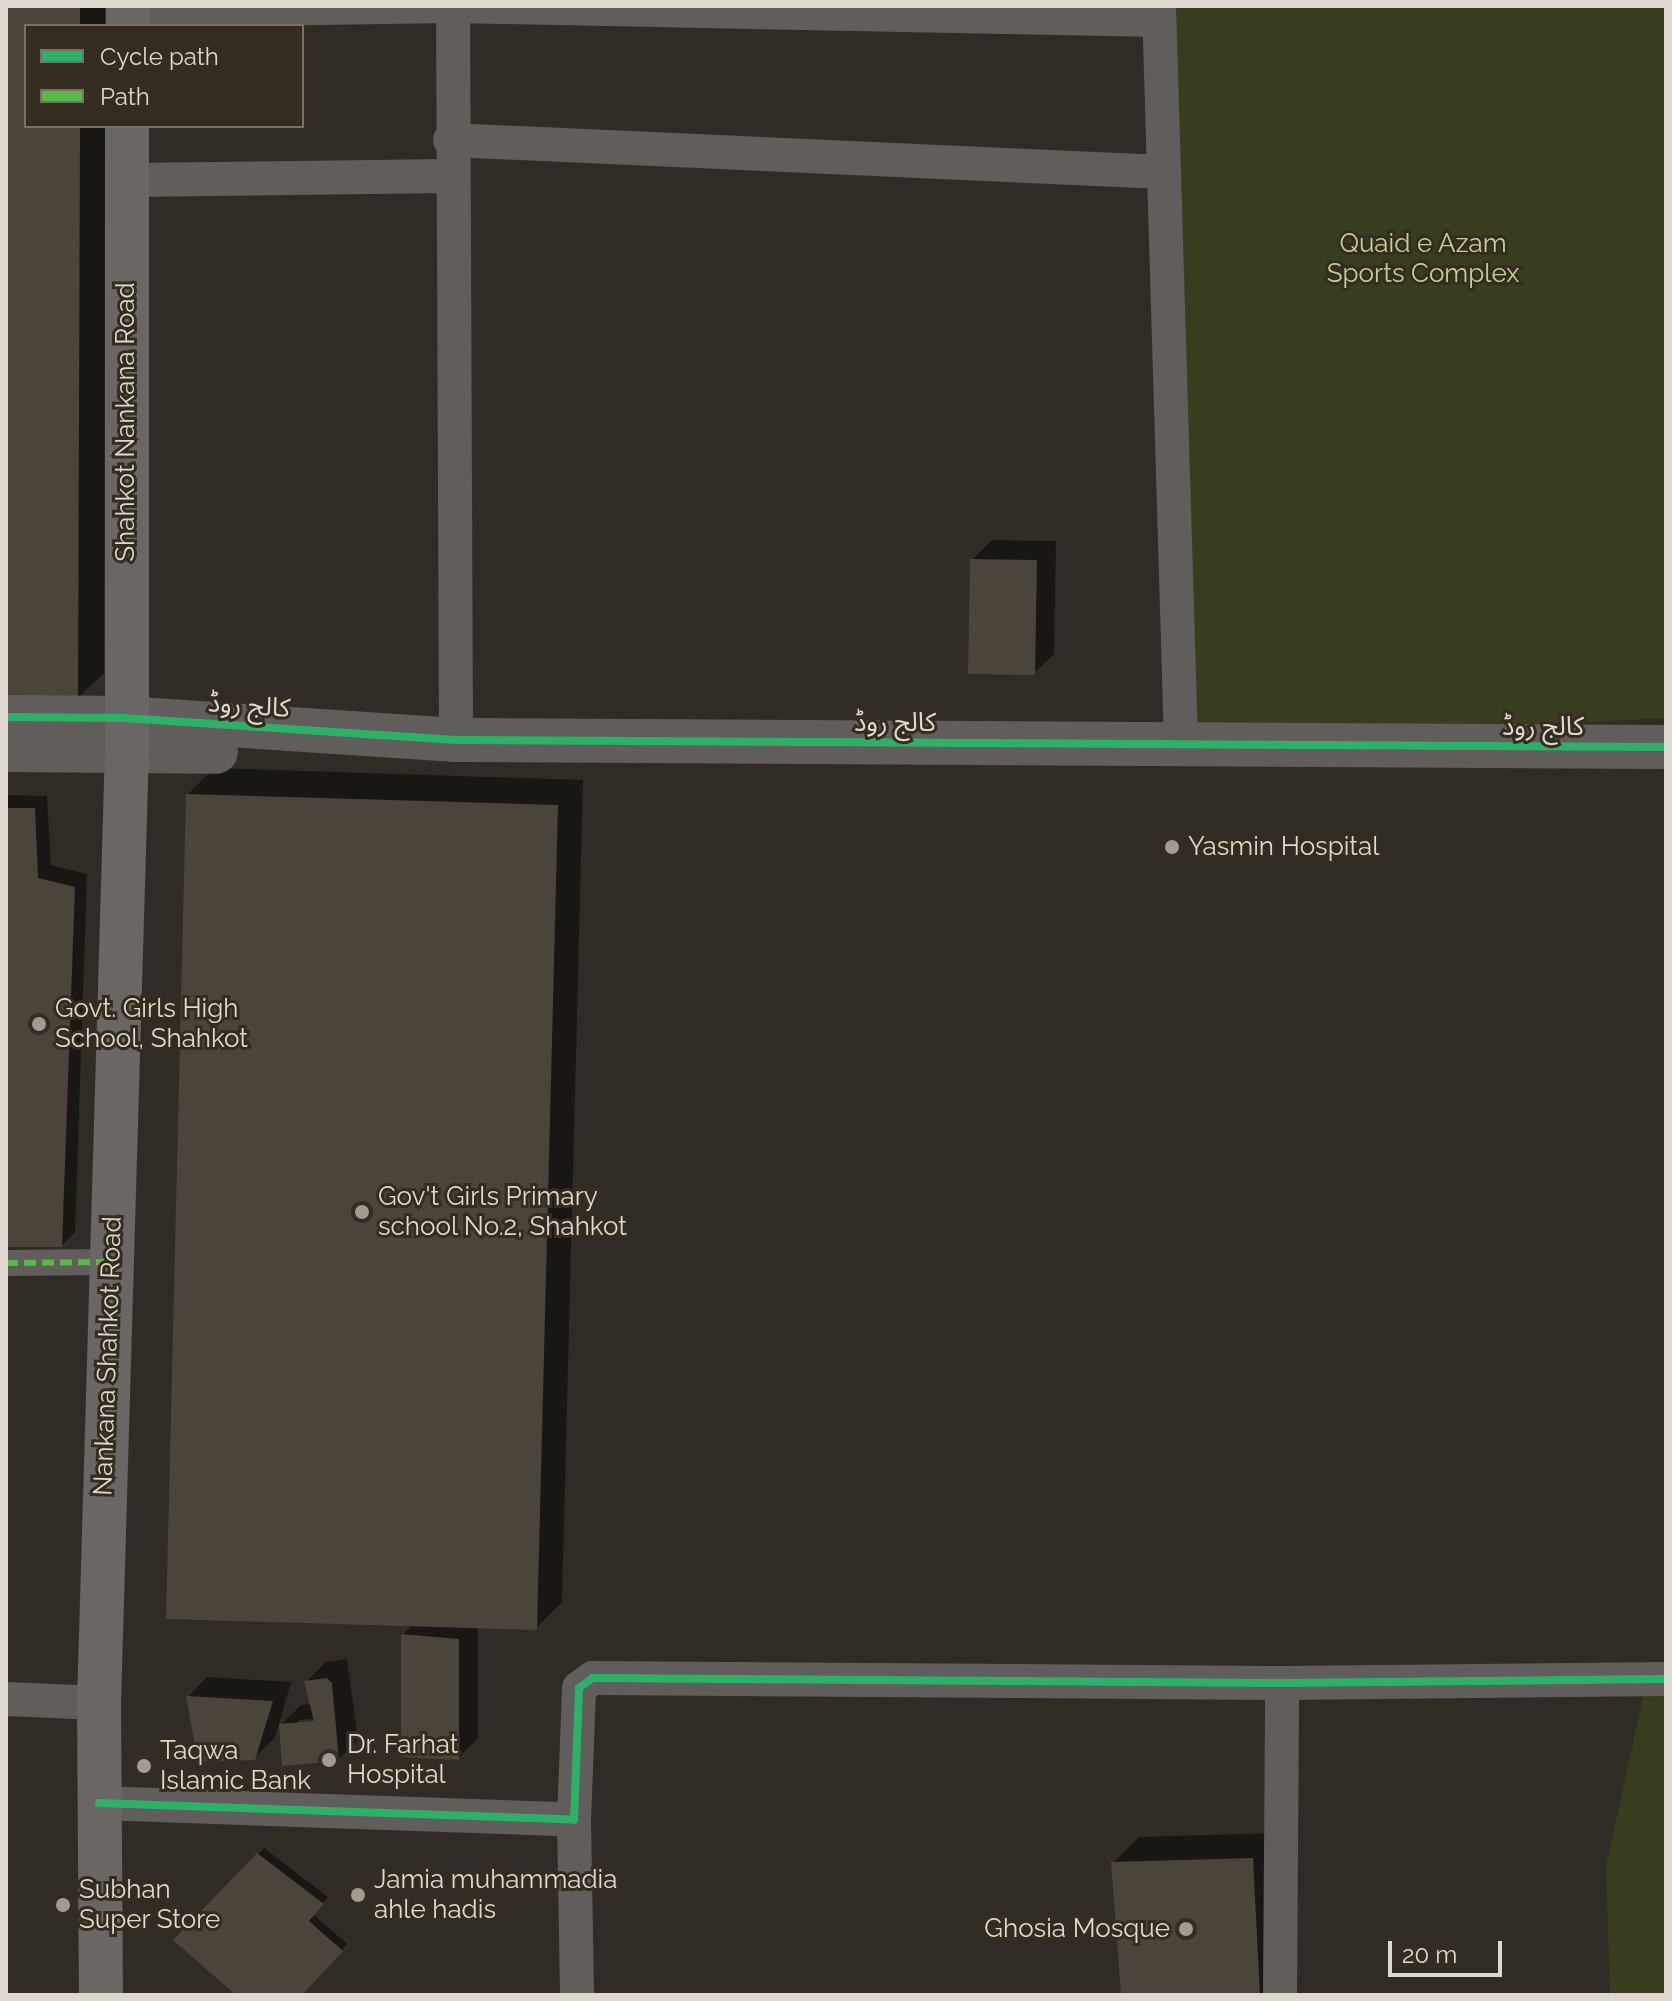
<!DOCTYPE html>
<html>
<head>
<meta charset="utf-8">
<style>
	body { margin:0 }
	#map { position:relative; width:1672px; height:2001px; overflow:hidden; background:#302b25; font-family:Raleway,"Noto Sans Arabic",sans-serif }
	div>[style] { position:absolute }
	.green>* { inset:0; background:#383d1e }
	.shadow>* { inset:0; background:#0007 }
	.building>* { inset:0; background:#4a443a }
	.pedestrian>* { height:26px; margin:-13px; padding:0 13px; transform-origin:13px; border-radius:13px; background:#605d5b }
	.minor>* { height:34px; margin:-17px; padding:0 17px; transform-origin:17px; border-radius:17px; background:#605d5b }
	.tertiary>* { height:44px; margin:-22px; padding:0 22px; transform-origin:22px; border-radius:22px; background:#605d5b }
	.primary>* { height:44px; margin:-22px; padding:0 22px; transform-origin:22px; border-radius:22px; background:#6a6663 }
	.quiet>* { height:6px; margin-top:-3px; transform-origin:0; background:repeating-linear-gradient(90deg,#58b947 0 12px,transparent 0 18px) }
	.cycleway>* { height:8px; margin:-4px; padding:0 4px; transform-origin:4px; border-radius:4px; background:#2db169 }
	.dots>* { width:22px; height:22px; translate:-50% -50%; box-sizing:border-box; border:4px solid #352c20; border-radius:50% }
	span { translate:-50% -50%; white-space:nowrap; text-align:center; line-height:1.15; -webkit-text-stroke:6px #352c20; paint-order:stroke }
	.park-label { font-size:26px; color:#c1d08f }
	.street-label { font-size:26px; color:#ded8d0 }
	.poi-label { font-size:26px; color:#ded8d0 }
	.left { translate:0 -50%; text-align:left }
	.right { translate:-100% -50%; text-align:right }
	.frame { position:absolute; inset:0; border:8px solid #ded8d0; pointer-events:none }
	.legend { position:absolute; left:24px; top:24px; width:280px; height:104px; box-sizing:border-box; background:#352c20; border:2px solid #797166; margin:0; padding:10px 14px; list-style:none; font-size:24px; color:#ded8d0 }
	.legend li { display:flex; align-items:center; gap:16px; height:40px }
	.legend b { width:40px; border:2px solid #797166 }
	.scale { position:absolute; left:1388px; top:1941px; width:114px; height:36px; box-sizing:border-box; border:4px solid #ded8d0; border-top:0; padding-left:10px; font-size:24px; line-height:28px; white-space:nowrap; color:#ded8d0; -webkit-text-stroke:6px #352c20; paint-order:stroke }
</style>
</head>
<body>
<div id="map">
	<div class="green">
		<i style="clip-path:polygon(1176px 6px,1666px 6px,1666px 718px,1181px 744px)"></i>
		<i style="clip-path:polygon(1666px 1678px,1666px 1995px,1610px 1995px,1606px 1866px,1647px 1679px)"></i>
	</div>
	<div class="shadow">
		<i style="clip-path:polygon(6px 6px,105px 6px,105px 26px,26px 26px,26px 126px,105px 126px,104px 673px,77px 699px)"></i>
		<i style="clip-path:polygon(992px 540px,1056px 541px,1054px 654px,1034px 673px,972px 560px)"></i>
		<i style="clip-path:polygon(214px 768px,583px 780px,562px 1602px,536px 1628px,478px 1626px,478px 1738px,458px 1758px,403px 1635px,413px 1624px,188px 794px)"></i>
		<i style="clip-path:polygon(6px 795px,47px 796px,51px 865px,87px 874px,75px 1232px,62px 1245px,6px 1245px)"></i>
		<i style="clip-path:polygon(evenodd,347px 1659px,358px 1740px,338px 1760px,281px 1725px,301px 1705px,312px 1704px,306px 1682px,326px 1662px,347px 1659px,324px 1718px,324px 1722px,299px 1724px,299px 1720px,324px 1718px)"></i>
		<i style="clip-path:polygon(207px 1677px,291px 1682px,275px 1738px,254px 1758px,188px 1697px)"></i>
		<i style="clip-path:polygon(1279px 1833px,1283px 1995px,1123px 1995px,1113px 1863px,1139px 1837px)"></i>
		<i style="clip-path:polygon(264px 1848px,328px 1897px,313px 1914px,347px 1944px,300px 1995px,239px 1995px,176px 1939px)"></i>
	</div>
	<div class="building">
		<i style="clip-path:polygon(6px 6px,80px 6px,80px 26px,26px 26px,26px 126px,80px 126px,78px 701px,6px 701px)"></i>
		<i style="clip-path:polygon(970px 559px,1037px 560px,1035px 675px,968px 674px)"></i>
		<i style="clip-path:polygon(186px 794px,558px 805px,537px 1630px,166px 1619px)"></i>
		<i style="clip-path:polygon(6px 808px,35px 808px,38px 878px,75px 887px,62px 1247px,6px 1247px)"></i>
		<i style="clip-path:polygon(401px 1634px,459px 1639px,459px 1760px,401px 1757px)"></i>
		<i style="clip-path:polygon(327px 1678px,332px 1683px,339px 1761px,282px 1766px,279px 1724px,314px 1721px,304px 1681px)"></i>
		<i style="clip-path:polygon(186px 1696px,273px 1701px,255px 1760px,198px 1762px)"></i>
		<i style="clip-path:polygon(257px 1853px,324px 1904px,309px 1921px,343px 1951px,302px 1995px,236px 1995px,173px 1940px)"></i>
		<i style="clip-path:polygon(1253px 1858px,1260px 1995px,1121px 1995px,1111px 1862px)"></i>
	</div>
	<div class="pedestrian">
		<i style="left:6px;top:1263px;width:104px;rotate:-0.6deg"></i>
	</div>
	<div class="minor">
		<i style="left:1159px;top:6px;width:738px;rotate:88.29deg"></i>
		<i style="left:128px;top:11px;width:325px;rotate:-0.9deg"></i>
		<i style="left:450px;top:140px;width:715px;rotate:2.57deg"></i>
		<i style="left:127px;top:180px;width:323px;rotate:-0.7deg"></i>
		<i style="left:456px;top:740px;width:734px;rotate:-90.23deg"></i>
		<i style="left:453px;top:6px;width:706px;rotate:1.14deg"></i>
		<i style="left:6px;top:1699px;width:93px;rotate:2.5deg"></i>
		<i style="left:99px;top:1803px;width:475px;rotate:2deg"></i>
		<i style="left:574px;top:1820px;width:132px;rotate:-87.8deg"></i>
		<i style="left:579px;top:1688px;width:17px;rotate:-36deg"></i>
		<i style="left:593px;top:1678px;width:689px;rotate:0.42deg"></i>
		<i style="left:1282px;top:1683px;width:384px;rotate:-0.6deg"></i>
		<i style="left:574px;top:1820px;width:175px;rotate:89deg"></i>
		<i style="left:1280px;top:1995px;width:312px;rotate:-89.6deg"></i>
	</div>
	<div class="tertiary">
		<i style="left:6px;top:717px;width:118px;rotate:0.5deg"></i>
		<i style="left:124px;top:718px;width:333px;rotate:3.8deg"></i>
		<i style="left:456px;top:740px;width:1210px;rotate:0.33deg"></i>
		<i style="left:6px;top:750px;width:210px;rotate:0.5deg"></i>
	</div>
	<div class="primary">
		<i style="left:128px;top:26px;width:20px;rotate:-90deg"></i>
		<i style="left:101px;top:1995px;width:292px;rotate:-90.4deg"></i>
		<i style="left:99px;top:1703px;width:953px;rotate:-88.32deg"></i>
		<i style="left:127px;top:750px;width:624px;rotate:-90deg"></i>
	</div>
	<div class="quiet">
		<i style="left:6px;top:1263px;width:104px;rotate:-0.6deg"></i>
	</div>
	<div class="cycleway">
		<i style="left:6px;top:717px;width:118px;rotate:0.5deg"></i>
		<i style="left:124px;top:718px;width:333px;rotate:3.8deg"></i>
		<i style="left:456px;top:740px;width:1210px;rotate:0.33deg"></i>
		<i style="left:99px;top:1803px;width:475px;rotate:2deg"></i>
		<i style="left:574px;top:1820px;width:132px;rotate:-87.8deg"></i>
		<i style="left:579px;top:1688px;width:17px;rotate:-36deg"></i>
		<i style="left:593px;top:1678px;width:689px;rotate:0.42deg"></i>
		<i style="left:1282px;top:1683px;width:384px;rotate:-0.6deg"></i>
	</div>
	<div class="dots">
		<i style="left:1172px;top:847px;background:#a19b94"></i>
		<i style="left:39px;top:1024px;background:#a19b94"></i>
		<i style="left:362px;top:1212px;background:#a19b94"></i>
		<i style="left:329px;top:1760px;background:#a19b94"></i>
		<i style="left:144px;top:1766px;background:#a19b94"></i>
		<i style="left:358px;top:1895px;background:#a19b94"></i>
		<i style="left:63px;top:1905px;background:#a19b94"></i>
		<i style="left:1186px;top:1929px;background:#a19b94"></i>
	</div>
	<div class="park-label">
		<span style="left:1423px;top:259px">Quaid e Azam<br>Sports Complex</span>
	</div>
	<div class="street-label">
		<span style="left:126px;top:422px;rotate:-90deg">Shahkot Nankana Road</span>
		<span style="left:249px;top:706px;rotate:4deg">کالج روڈ</span>
		<span style="left:895px;top:723px">کالج روڈ</span>
		<span style="left:1543px;top:727px">کالج روڈ</span>
		<span style="left:108px;top:1356px;rotate:-88deg">Nankana Shahkot Road</span>
	</div>
	<div class="poi-label">
		<span class="left" style="left:1188px;top:847px">Yasmin Hospital</span>
		<span class="left" style="left:55px;top:1024px">Govt. Girls High<br>School, Shahkot</span>
		<span class="left" style="left:378px;top:1212px">Gov't Girls Primary<br>school No.2, Shahkot</span>
		<span class="left" style="left:347px;top:1760px">Dr. Farhat<br>Hospital</span>
		<span class="left" style="left:160px;top:1766px">Taqwa<br>Islamic Bank</span>
		<span class="left" style="left:374px;top:1895px">Jamia muhammadia<br>ahle hadis</span>
		<span class="left" style="left:79px;top:1905px">Subhan<br>Super Store</span>
		<span class="right" style="left:1170px;top:1929px">Ghosia Mosque</span>
	</div>
	<div class="frame"></div>
	<ul class="legend">
	<li><b style="height:10px;background:#2db169"></b>Cycle path</li>
	<li><b style="height:10px;background:#58b947"></b>Path</li>
	</ul>
	<div class="scale">20 m</div>
</div>
</body>
</html>
